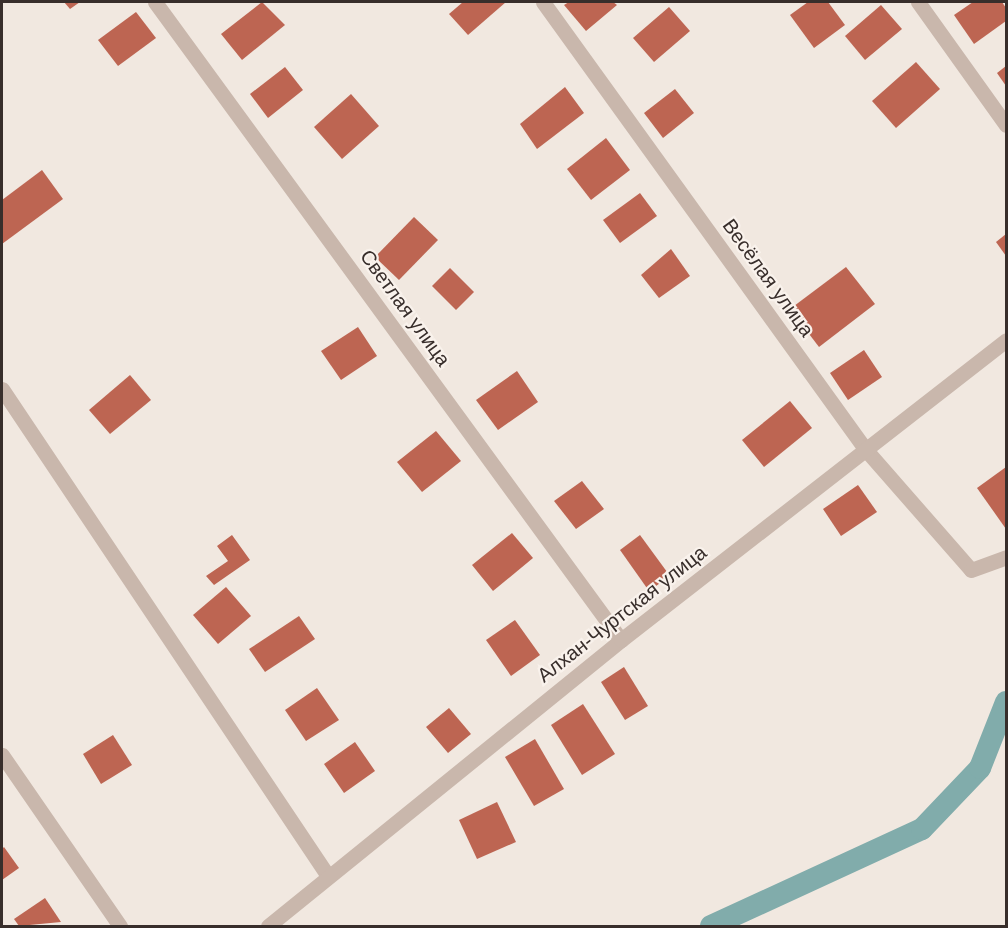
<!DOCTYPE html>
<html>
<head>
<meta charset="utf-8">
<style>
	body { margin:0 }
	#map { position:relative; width:1008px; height:928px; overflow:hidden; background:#f1e8e0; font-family:Helvetica,sans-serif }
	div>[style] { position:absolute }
	.canal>* { height:22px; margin:-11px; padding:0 11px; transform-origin:11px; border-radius:11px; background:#81acab }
	.building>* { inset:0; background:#bd6552 }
	.minor>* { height:15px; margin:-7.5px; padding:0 7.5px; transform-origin:7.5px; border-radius:7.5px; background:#c9b7ac }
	span { translate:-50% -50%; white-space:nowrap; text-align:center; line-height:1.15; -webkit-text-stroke:4.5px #f9f2ec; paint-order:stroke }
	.street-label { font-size:20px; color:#382e2b }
	.frame { position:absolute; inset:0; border:3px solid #382e2b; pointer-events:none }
</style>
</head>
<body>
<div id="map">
	<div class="canal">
		<i style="left:711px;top:926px;width:232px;rotate:-24.7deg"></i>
		<i style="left:922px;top:829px;width:84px;rotate:-46.4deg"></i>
		<i style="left:980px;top:768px;width:71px;rotate:-68.5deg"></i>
	</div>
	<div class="building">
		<i style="clip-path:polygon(64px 2px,80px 2px,70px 9px)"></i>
		<i style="clip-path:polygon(262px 2px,285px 25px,242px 60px,221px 34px)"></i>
		<i style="clip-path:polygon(463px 2px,506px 2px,468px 35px,449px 14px)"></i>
		<i style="clip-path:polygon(569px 2px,613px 2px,617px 5px,586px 31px,564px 5px)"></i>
		<i style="clip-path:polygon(808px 2px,828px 2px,845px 25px,814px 48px,790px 15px)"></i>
		<i style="clip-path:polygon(973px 2px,1002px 2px,1006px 8px,1006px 21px,974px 44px,954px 15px)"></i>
		<i style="clip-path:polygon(881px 5px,902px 29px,865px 60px,845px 36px)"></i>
		<i style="clip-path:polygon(669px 7px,690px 31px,654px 62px,633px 38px)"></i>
		<i style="clip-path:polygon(136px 12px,156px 38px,118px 66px,98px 40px)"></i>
		<i style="clip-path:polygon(916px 62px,940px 89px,896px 128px,872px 101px)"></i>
		<i style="clip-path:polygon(1006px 66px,1006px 86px,997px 73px)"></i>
		<i style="clip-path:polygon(285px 67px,303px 90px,268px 118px,250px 94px)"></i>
		<i style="clip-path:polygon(565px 87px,584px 113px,537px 149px,520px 124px)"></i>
		<i style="clip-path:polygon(675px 89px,694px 113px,663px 138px,644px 113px)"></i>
		<i style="clip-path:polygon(351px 94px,379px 126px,342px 159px,314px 127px)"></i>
		<i style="clip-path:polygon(606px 138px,630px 170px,591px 200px,567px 169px)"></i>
		<i style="clip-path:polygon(42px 170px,63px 199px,2px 244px,2px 200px)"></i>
		<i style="clip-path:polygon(640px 193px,657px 216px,620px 243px,603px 220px)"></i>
		<i style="clip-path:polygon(414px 217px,438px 240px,399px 280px,375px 257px)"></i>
		<i style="clip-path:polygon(1006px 234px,1006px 256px,996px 242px)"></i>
		<i style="clip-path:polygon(671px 249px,690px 276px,659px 298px,641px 275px)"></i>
		<i style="clip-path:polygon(846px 267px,875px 304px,819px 347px,790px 309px)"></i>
		<i style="clip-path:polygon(450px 268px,474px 292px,456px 310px,432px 286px)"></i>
		<i style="clip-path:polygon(358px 327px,377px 356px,341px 380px,321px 351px)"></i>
		<i style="clip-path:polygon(864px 350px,882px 377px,848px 400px,830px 373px)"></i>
		<i style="clip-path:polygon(517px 371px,538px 402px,498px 430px,476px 400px)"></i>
		<i style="clip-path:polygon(130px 375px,151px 400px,110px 434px,89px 410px)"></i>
		<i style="clip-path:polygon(790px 401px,812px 428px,764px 467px,742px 440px)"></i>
		<i style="clip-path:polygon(436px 431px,461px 461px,422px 492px,397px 462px)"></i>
		<i style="clip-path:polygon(1006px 467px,1006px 529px,977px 488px)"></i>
		<i style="clip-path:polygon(582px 481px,604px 509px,576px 529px,554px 501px)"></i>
		<i style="clip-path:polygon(858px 485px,877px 512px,841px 536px,823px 509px)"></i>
		<i style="clip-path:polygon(512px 533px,533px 558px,493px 591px,472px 565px)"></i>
		<i style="clip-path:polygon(232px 535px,250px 560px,214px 585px,206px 576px,228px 561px,217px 546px)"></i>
		<i style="clip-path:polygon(640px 535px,670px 576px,649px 591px,620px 550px)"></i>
		<i style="clip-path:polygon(226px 587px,251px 616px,218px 644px,193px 615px)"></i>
		<i style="clip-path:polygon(299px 616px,315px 639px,265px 672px,249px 649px)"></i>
		<i style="clip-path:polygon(515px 620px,540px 655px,511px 676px,486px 640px)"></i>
		<i style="clip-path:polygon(624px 667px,648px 706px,625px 720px,601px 682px)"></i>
		<i style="clip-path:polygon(317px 688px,339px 720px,306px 741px,285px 710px)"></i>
		<i style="clip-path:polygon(583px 704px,615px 754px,582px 775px,551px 725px)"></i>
		<i style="clip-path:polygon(449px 708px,471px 734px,448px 753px,426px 727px)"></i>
		<i style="clip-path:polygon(113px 735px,132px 765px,101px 784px,83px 754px)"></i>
		<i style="clip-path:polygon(535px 739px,564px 789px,534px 806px,505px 757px)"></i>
		<i style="clip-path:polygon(355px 742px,375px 771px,344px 793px,324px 764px)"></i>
		<i style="clip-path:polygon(497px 802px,516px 842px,477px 859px,459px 820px)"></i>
		<i style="clip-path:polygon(4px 847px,19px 868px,2px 880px,2px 849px)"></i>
		<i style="clip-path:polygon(45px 898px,61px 922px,19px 926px,14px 919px)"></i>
	</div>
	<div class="minor">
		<i style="left:155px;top:2px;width:790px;rotate:53.86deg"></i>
		<i style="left:543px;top:2px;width:552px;rotate:54.21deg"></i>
		<i style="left:866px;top:450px;width:159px;rotate:48.8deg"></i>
		<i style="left:971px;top:570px;width:37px;rotate:-20deg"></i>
		<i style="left:918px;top:2px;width:151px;rotate:54.4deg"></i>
		<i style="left:2px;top:389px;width:586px;rotate:56.2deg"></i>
		<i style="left:2px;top:755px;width:208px;rotate:55.4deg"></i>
		<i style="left:268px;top:926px;width:454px;rotate:-39deg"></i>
		<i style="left:621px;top:640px;width:488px;rotate:-37.9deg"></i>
	</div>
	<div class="street-label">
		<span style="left:768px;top:278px;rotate:54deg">Весёлая улица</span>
		<span style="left:405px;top:308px;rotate:54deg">Светлая улица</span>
		<span style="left:622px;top:614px;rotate:-38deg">Алхан-Чуртская улица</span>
	</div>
	<div class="frame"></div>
</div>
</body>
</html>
